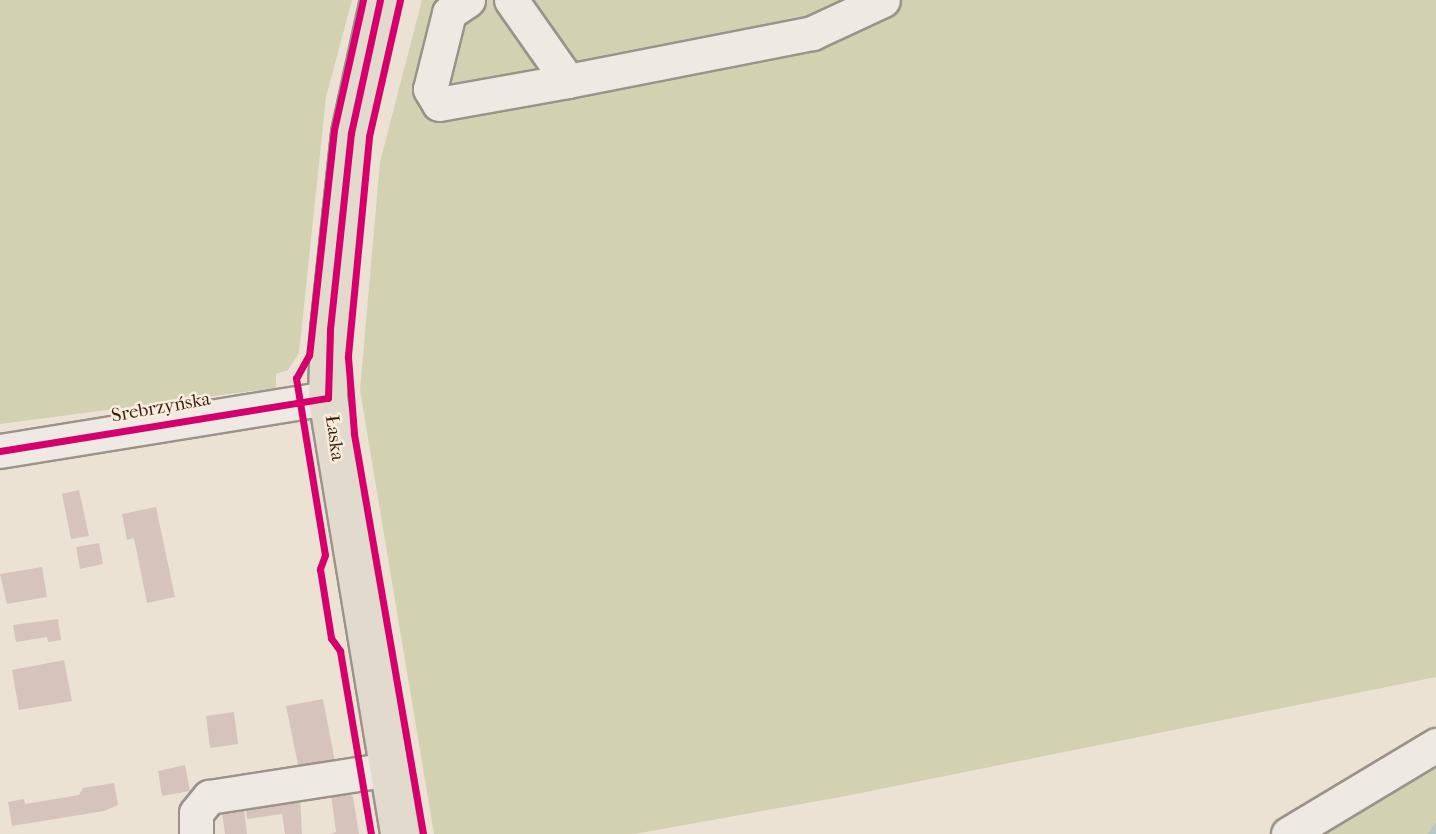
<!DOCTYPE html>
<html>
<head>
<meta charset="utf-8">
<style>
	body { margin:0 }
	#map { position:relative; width:1436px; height:834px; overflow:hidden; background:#ebe2d4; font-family:"IM FELL French Canon",serif }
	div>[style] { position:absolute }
	.green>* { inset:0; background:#d2d1b2 }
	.stream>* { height:7px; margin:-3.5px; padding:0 3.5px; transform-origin:3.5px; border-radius:3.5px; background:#b6c7c7 }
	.building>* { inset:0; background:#d6c4bc }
	.roads { filter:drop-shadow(2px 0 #9b9289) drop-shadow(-2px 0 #9b9289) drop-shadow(0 2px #9b9289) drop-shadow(0 -2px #9b9289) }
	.minor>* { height:33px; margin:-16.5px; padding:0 16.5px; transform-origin:16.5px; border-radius:16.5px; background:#eeeae3 }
	.major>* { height:38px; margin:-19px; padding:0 19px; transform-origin:19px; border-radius:19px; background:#e2dacd }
	.cycleway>* { height:7px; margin:-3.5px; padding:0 3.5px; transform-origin:3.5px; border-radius:3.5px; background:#d6006c }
	span { translate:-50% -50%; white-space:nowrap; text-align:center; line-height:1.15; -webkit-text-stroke:5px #f8eddd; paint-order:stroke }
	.street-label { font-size:19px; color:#3a1c0e }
</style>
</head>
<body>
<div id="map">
	<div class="green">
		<i style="clip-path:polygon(0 0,352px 0,326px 97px,299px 353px,288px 370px,276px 374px,276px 388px,0 424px)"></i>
		<i style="clip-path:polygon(422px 0,1436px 0,1436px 677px,846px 796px,634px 834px,434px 834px,360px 390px,380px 162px)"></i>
		<i style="clip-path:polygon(1436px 760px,1436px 834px,1324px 834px)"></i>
	</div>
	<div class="stream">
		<i style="left:1431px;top:834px;width:9px;rotate:-58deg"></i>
	</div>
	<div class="building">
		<i style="clip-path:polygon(79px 490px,89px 536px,71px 539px,62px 494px)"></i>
		<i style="clip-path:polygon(156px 507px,175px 597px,147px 603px,134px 538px,127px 540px,122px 514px)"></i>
		<i style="clip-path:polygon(99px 543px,103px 564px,80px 569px,76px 547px)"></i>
		<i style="clip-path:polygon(42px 567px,47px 597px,7px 604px,0 574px)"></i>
		<i style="clip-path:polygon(58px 619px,61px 640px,48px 642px,47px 637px,16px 642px,13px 625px)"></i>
		<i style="clip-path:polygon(64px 660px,72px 701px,19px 710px,12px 670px)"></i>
		<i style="clip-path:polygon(323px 699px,336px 767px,300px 774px,286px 706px)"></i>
		<i style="clip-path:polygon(234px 712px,238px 744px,210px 748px,206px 716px)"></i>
		<i style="clip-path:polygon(185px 765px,190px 791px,162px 796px,158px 771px)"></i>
		<i style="clip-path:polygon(114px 783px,118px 805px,104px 811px,12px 826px,8px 802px,24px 799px,25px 804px,79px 795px,83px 788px)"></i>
		<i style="clip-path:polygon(346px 792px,353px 797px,359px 834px,330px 834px,336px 832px,331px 794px)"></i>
		<i style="clip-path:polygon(300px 796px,302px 834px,285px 834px,282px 814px,247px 819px,245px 803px)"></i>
		<i style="clip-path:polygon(243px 802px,247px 834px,225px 834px,221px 805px)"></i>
	</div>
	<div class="roads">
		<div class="minor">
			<i style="left:468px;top:0;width:23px;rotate:146deg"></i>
			<i style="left:449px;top:13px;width:78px;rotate:104deg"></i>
			<i style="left:430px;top:89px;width:17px;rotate:59deg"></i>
			<i style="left:439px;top:104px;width:131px;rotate:-10.1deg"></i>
			<i style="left:568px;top:81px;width:99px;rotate:-125.1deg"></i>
			<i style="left:568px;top:81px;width:249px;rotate:-11.1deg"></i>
			<i style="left:812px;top:33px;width:78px;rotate:-24.9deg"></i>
			<i style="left:0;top:451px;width:332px;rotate:-9.2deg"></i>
			<i style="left:196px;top:834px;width:21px;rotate:-90deg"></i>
			<i style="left:196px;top:813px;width:21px;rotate:-51deg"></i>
			<i style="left:209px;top:797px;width:182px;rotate:-8.8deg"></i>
			<i style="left:1288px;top:834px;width:173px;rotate:-31deg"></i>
		</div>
		<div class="major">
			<i style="left:380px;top:0;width:136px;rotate:102.3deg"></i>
			<i style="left:351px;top:133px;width:197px;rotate:96.1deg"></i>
			<i style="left:330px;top:329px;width:69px;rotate:91.7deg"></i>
			<i style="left:328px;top:398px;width:442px;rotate:80.6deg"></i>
		</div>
	</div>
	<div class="cycleway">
		<i style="left:363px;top:0;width:133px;rotate:102.6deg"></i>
		<i style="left:334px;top:130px;width:226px;rotate:96.3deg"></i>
		<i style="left:309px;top:355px;width:26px;rotate:119deg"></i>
		<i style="left:296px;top:378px;width:179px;rotate:80.7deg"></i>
		<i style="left:325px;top:555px;width:15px;rotate:110deg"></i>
		<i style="left:320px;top:569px;width:70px;rotate:80.9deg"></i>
		<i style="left:331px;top:638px;width:16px;rotate:55deg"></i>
		<i style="left:340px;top:651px;width:186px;rotate:80.4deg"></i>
		<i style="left:400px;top:0;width:140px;rotate:102.8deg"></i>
		<i style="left:369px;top:137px;width:221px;rotate:95.5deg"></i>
		<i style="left:348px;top:357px;width:77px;rotate:85.5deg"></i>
		<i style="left:354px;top:434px;width:406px;rotate:80.2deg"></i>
		<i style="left:0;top:451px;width:332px;rotate:-9.2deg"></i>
		<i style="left:328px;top:398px;width:69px;rotate:-88.3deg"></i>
		<i style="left:330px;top:329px;width:197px;rotate:-83.9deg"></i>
		<i style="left:351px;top:133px;width:136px;rotate:-77.7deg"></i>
	</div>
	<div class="street-label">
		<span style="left:161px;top:408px;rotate:-10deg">Srebrzyńska</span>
		<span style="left:334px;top:438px;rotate:82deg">Łaska</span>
	</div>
</div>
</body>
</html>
